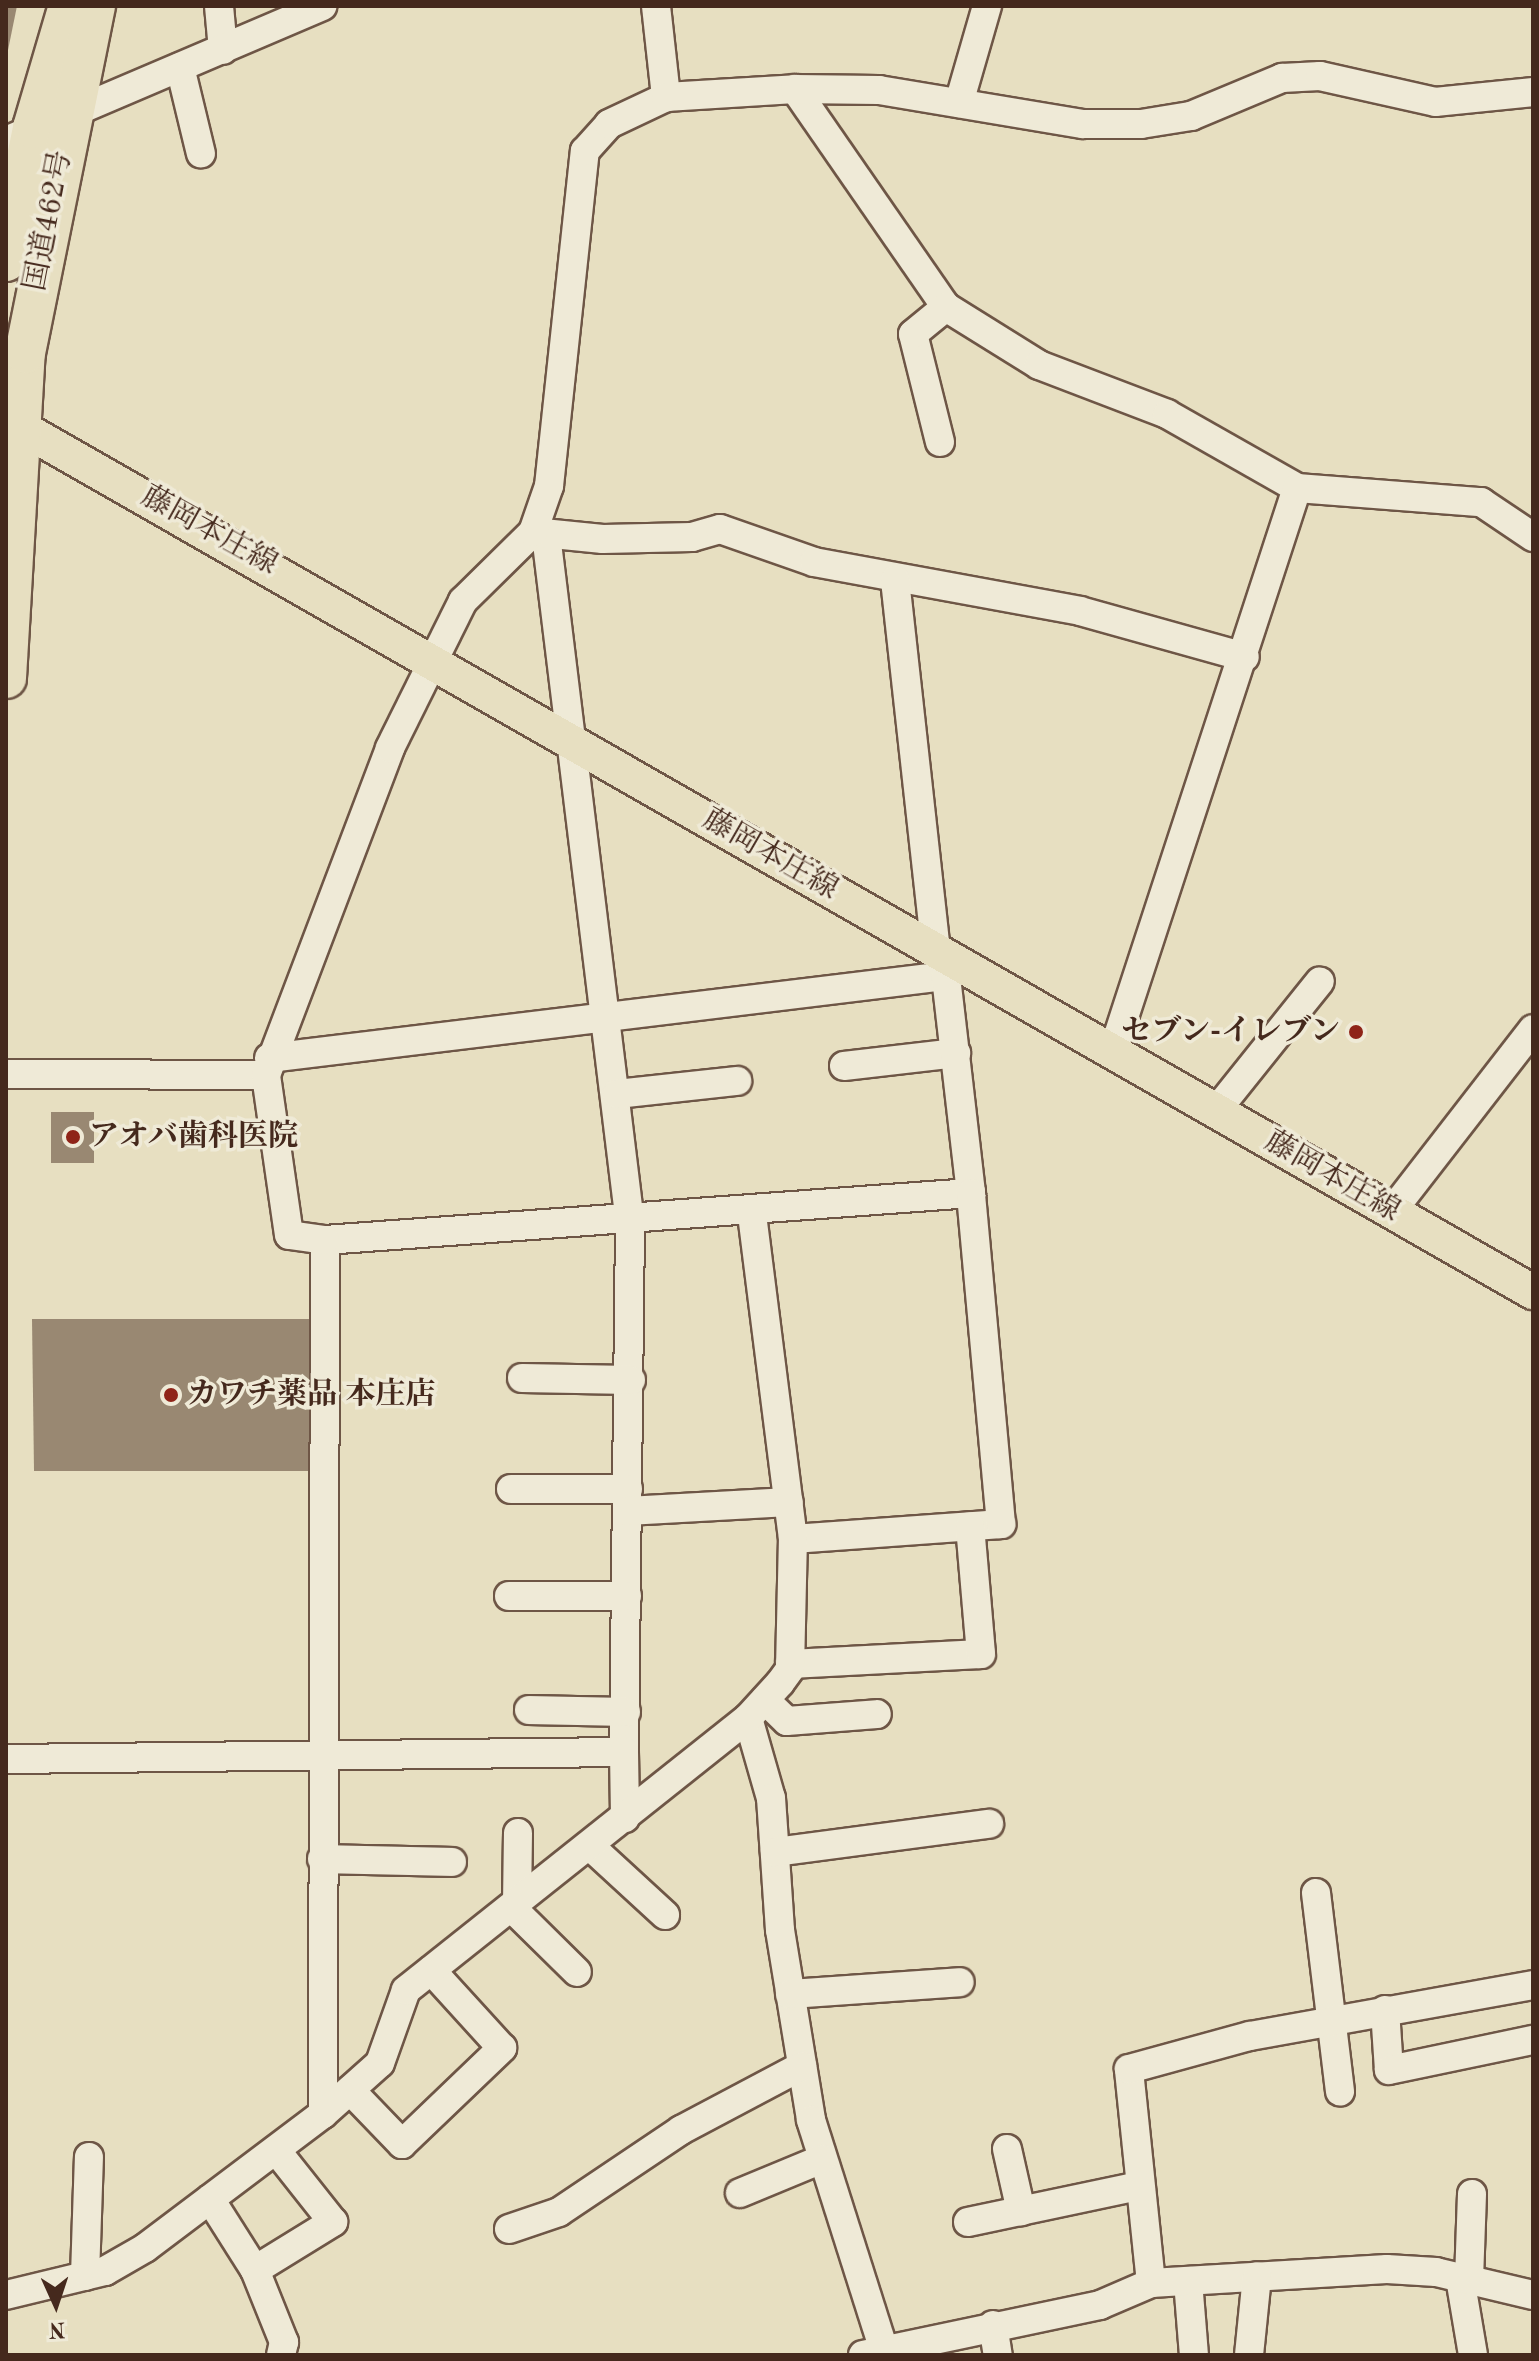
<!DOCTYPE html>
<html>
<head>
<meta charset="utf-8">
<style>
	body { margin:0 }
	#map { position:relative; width:1539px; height:2361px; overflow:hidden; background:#e7dfc1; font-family:"Old Standard TT","Noto Serif JP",serif }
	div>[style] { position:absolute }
	.building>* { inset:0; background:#998872 }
	.roads { filter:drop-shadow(2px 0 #6e5646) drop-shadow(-2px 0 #6e5646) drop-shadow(0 2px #6e5646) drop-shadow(0 -2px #6e5646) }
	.minor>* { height:28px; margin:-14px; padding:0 14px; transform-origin:14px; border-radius:14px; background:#efead7 }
	.major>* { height:34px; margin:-17px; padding:0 17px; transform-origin:17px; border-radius:17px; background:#e7dfc1 }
	.highway>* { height:40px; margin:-20px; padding:0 20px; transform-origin:20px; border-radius:20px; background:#e7dfc1 }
	.dots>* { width:22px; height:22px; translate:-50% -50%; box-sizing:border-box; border:4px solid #efead7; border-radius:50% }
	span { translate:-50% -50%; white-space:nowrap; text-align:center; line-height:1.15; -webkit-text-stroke:7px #efead7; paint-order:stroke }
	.street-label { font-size:30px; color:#45291d }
	.poi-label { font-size:30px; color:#45291d; font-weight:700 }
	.right { translate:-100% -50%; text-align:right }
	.left { translate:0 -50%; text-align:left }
	.frame { position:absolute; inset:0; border:8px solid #45291d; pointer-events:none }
	.north { position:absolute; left:16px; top:2265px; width:80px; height:80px; -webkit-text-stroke:6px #efead7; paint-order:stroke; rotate:177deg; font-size:22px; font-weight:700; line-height:32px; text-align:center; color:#45291d }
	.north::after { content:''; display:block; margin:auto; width:28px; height:36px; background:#45291d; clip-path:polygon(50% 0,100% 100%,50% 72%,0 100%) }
</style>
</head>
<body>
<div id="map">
	<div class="building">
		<i style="clip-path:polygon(6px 6px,17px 6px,7px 55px,6px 55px)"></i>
		<i style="clip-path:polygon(51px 1112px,94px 1112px,94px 1163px,51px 1163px)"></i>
		<i style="clip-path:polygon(32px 1319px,309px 1319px,309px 1471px,34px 1471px)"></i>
	</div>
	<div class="roads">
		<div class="minor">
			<i style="left:219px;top:6px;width:44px;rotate:84.8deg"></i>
			<i style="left:656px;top:6px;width:92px;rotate:83.7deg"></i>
			<i style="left:180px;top:67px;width:89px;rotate:76.4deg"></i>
			<i style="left:795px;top:89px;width:265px;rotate:55.3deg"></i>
			<i style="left:946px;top:307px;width:110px;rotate:31.9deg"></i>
			<i style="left:1039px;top:365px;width:137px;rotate:20.9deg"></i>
			<i style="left:1167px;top:414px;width:150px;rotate:29.6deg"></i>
			<i style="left:1297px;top:488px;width:185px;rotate:4.4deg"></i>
			<i style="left:1481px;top:502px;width:63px;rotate:33.9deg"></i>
			<i style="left:959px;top:103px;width:101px;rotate:-73.9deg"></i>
			<i style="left:6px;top:141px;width:344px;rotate:-23.1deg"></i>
			<i style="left:940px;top:442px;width:111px;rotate:-104deg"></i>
			<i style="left:913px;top:334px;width:43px;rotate:-39.3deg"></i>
			<i style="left:533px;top:532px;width:18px;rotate:38deg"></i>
			<i style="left:547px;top:543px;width:685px;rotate:83.04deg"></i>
			<i style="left:630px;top:1223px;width:529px;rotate:90.65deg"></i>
			<i style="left:533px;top:532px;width:70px;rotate:5.7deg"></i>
			<i style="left:603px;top:539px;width:89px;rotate:-1.3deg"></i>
			<i style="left:692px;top:537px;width:29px;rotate:-16deg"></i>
			<i style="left:720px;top:529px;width:100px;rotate:19.3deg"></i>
			<i style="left:814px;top:562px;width:270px;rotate:10.4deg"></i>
			<i style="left:1080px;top:611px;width:171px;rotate:15.6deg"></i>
			<i style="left:895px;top:580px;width:372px;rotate:83.7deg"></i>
			<i style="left:1113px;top:1051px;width:592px;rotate:-71.9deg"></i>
			<i style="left:269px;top:1058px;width:682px;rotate:-6.91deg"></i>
			<i style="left:946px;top:976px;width:16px;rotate:-60deg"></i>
			<i style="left:844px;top:1066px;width:113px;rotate:-6.6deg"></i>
			<i style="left:6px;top:1074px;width:260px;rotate:0.2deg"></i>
			<i style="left:617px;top:1094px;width:121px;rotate:-6.2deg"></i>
			<i style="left:1216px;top:1111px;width:166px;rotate:-51.3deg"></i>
			<i style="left:1392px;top:1211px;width:230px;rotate:-52.2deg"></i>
			<i style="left:325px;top:1240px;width:648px;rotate:-4.16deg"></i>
			<i style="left:971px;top:1193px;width:218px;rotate:-96.6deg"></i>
			<i style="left:522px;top:1378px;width:109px;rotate:1.1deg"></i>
			<i style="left:511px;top:1489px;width:117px"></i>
			<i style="left:627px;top:1511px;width:162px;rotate:-3.2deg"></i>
			<i style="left:793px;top:1539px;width:209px;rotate:-4.1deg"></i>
			<i style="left:1001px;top:1524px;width:332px;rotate:-95.2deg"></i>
			<i style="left:509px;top:1596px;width:118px"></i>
			<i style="left:790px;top:1664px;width:191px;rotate:-3deg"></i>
			<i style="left:981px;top:1654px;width:128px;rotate:-94.9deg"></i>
			<i style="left:765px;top:1700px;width:30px;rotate:44deg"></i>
			<i style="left:787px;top:1721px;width:90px;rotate:-4.4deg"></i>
			<i style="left:529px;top:1710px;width:97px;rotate:1.2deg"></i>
			<i style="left:748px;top:1718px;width:83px;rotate:74deg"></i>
			<i style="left:771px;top:1798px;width:132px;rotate:86.1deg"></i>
			<i style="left:780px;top:1930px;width:193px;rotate:80.7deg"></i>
			<i style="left:811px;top:2120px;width:238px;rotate:72.4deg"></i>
			<i style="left:6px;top:1759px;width:618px;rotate:-0.65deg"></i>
			<i style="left:624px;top:1752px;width:66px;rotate:89.1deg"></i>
			<i style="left:590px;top:1846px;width:102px;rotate:42.6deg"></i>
			<i style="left:775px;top:1852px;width:216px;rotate:-7.5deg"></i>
			<i style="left:322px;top:1859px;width:130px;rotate:1.3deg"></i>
			<i style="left:1316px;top:1893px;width:200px;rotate:83.1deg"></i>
			<i style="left:517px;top:1904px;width:71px;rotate:-89.2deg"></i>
			<i style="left:512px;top:1908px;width:91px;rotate:44.6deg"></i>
			<i style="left:790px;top:1994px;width:170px;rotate:-4deg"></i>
			<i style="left:1385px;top:2010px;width:60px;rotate:86.2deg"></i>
			<i style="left:1389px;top:2070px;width:147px;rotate:-11.8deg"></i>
			<i style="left:350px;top:2090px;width:75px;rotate:46.1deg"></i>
			<i style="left:402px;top:2144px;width:139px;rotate:-43.8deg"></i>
			<i style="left:502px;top:2048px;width:105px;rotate:-132.3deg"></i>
			<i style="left:323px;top:2114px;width:874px;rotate:-89.87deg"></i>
			<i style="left:325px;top:1240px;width:36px;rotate:-172deg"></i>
			<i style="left:289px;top:1235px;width:162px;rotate:-98.2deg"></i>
			<i style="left:266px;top:1075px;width:350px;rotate:-69.2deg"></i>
			<i style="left:390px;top:748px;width:164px;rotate:-63.6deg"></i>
			<i style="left:463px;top:601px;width:98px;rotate:-44.6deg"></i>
			<i style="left:533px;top:532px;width:49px;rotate:-70.8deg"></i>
			<i style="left:549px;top:486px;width:337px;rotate:-83.9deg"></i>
			<i style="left:585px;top:151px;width:36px;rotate:-48deg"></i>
			<i style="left:609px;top:124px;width:63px;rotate:-25.3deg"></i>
			<i style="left:666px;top:97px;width:129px;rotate:-3.5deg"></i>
			<i style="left:795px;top:89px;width:84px;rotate:0.7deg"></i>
			<i style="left:879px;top:90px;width:207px;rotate:9.5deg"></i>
			<i style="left:1083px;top:124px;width:58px"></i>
			<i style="left:1141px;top:124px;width:51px;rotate:-9.1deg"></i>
			<i style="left:1191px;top:116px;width:99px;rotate:-22.7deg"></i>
			<i style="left:1282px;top:78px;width:38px;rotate:-3deg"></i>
			<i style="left:1320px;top:76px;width:118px;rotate:12.7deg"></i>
			<i style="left:1435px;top:102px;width:99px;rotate:-5.8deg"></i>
			<i style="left:1007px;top:2149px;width:64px;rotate:77.3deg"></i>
			<i style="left:740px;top:2193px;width:89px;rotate:-22.5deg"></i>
			<i style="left:210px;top:2199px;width:84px;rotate:57.6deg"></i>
			<i style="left:255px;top:2270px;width:78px;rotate:68.1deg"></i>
			<i style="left:284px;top:2342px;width:13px;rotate:103deg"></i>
			<i style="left:968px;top:2222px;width:175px;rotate:-11.9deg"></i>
			<i style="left:509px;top:2229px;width:53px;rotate:-18.8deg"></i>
			<i style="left:559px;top:2212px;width:147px;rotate:-33.9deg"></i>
			<i style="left:681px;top:2130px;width:137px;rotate:-27.9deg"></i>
			<i style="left:255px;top:2270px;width:92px;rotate:-31.6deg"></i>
			<i style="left:333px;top:2222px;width:92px;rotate:-128.4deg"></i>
			<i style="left:85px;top:2276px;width:119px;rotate:-88.1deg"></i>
			<i style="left:1460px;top:2278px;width:78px;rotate:80.4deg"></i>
			<i style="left:1469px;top:2280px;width:86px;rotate:-88deg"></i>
			<i style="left:1188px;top:2281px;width:74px;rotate:85.4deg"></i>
			<i style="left:1151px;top:2283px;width:215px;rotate:-95.9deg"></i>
			<i style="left:1129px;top:2069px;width:125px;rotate:-15.3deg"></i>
			<i style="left:1250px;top:2036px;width:288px;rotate:-10.2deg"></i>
			<i style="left:6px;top:2295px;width:102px;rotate:-13.6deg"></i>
			<i style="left:105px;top:2271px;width:46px;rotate:-29.9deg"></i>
			<i style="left:145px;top:2248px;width:223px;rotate:-37deg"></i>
			<i style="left:323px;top:2114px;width:76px;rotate:-41.8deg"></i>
			<i style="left:380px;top:2063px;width:77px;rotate:-70.4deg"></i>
			<i style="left:406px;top:1990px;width:437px;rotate:-38.5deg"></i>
			<i style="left:748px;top:1718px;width:47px;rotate:-47.6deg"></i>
			<i style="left:780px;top:1683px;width:17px;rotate:-54deg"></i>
			<i style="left:790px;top:1669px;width:130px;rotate:-88.7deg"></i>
			<i style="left:793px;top:1539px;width:328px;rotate:-97.2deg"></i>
			<i style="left:993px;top:2325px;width:30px;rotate:81deg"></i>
			<i style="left:863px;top:2355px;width:242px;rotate:-11.9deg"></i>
			<i style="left:1100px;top:2305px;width:56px;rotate:-23.3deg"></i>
			<i style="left:1151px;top:2283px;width:236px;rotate:-3.4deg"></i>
			<i style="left:1387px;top:2269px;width:49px;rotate:3.5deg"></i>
			<i style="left:1436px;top:2272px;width:100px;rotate:13.3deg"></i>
			<i style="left:1249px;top:2355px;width:79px;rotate:-84.2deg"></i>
		</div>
		<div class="major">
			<i style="left:6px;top:419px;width:1759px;rotate:29.76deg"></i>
		</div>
		<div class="highway">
			<i style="left:6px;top:261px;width:136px;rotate:-78.5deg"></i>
			<i style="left:33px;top:128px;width:127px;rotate:-73.6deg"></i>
			<i style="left:6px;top:678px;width:326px;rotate:-86.7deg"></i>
			<i style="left:25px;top:353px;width:354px;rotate:-78.6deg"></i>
		</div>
	</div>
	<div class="dots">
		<i style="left:1356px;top:1032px;background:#8f2418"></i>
		<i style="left:73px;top:1137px;background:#8f2418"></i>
		<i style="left:171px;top:1395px;background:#8f2418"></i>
	</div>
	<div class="street-label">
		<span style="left:49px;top:221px;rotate:-79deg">国道462号</span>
		<span style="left:209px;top:531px;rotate:29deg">藤岡本庄線</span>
		<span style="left:770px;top:855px;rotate:30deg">藤岡本庄線</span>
		<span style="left:1332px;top:1177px;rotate:30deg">藤岡本庄線</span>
	</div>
	<div class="poi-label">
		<span class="right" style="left:1340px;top:1032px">セブン-イレブン</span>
		<span class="left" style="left:89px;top:1137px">アオバ歯科医院</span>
		<span class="left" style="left:187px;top:1395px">カワチ薬品 本庄店</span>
	</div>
	<div class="frame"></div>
	<div class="north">N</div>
</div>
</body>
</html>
